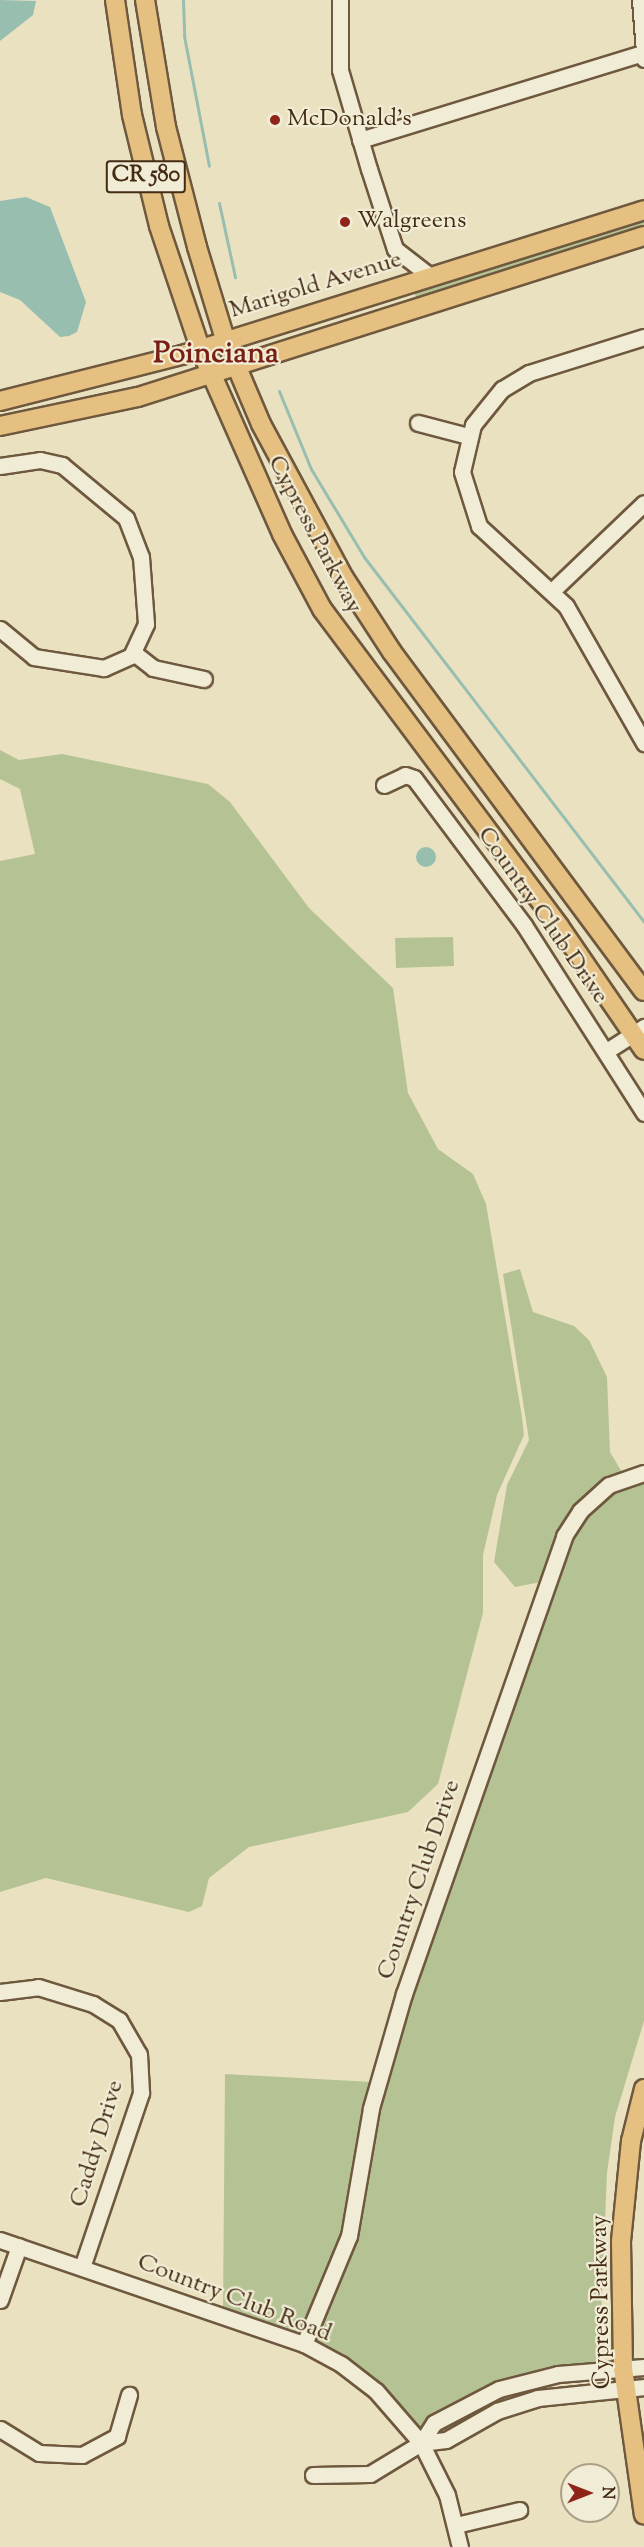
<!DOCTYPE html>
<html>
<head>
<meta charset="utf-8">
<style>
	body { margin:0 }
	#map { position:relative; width:644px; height:2547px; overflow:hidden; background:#eae1c0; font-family:"Sorts Mill Goudy",serif }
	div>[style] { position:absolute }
	.green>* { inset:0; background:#b5c394 }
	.water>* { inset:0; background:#98beb0 }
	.round { border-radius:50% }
	.stream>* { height:3px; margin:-1.5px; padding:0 1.5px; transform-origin:1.5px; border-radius:1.5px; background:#98beb0 }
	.roads { filter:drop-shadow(2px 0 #6e583e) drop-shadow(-2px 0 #6e583e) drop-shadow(0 2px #6e583e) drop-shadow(0 -2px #6e583e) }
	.minor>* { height:15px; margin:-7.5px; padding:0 7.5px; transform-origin:7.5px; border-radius:7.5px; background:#f1ecd6 }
	.major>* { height:18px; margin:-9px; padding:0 9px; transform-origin:9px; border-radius:9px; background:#e5c080 }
	.dots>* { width:16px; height:16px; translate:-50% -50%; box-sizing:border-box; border:3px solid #f1ecd6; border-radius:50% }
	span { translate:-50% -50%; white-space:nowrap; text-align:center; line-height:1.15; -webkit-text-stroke:4.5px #f1ecd6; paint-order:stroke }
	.shield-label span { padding:2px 4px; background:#f1ecd6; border:2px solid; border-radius:4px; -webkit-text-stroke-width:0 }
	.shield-label { font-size:22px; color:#442b13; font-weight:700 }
	.poi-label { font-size:24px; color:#442b13 }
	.left { translate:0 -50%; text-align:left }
	.street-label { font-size:24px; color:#442b13 }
	.district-label { font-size:30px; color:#7a1f14; font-weight:700 }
	.north { position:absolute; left:560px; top:2463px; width:60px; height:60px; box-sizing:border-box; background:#f1ecd6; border:2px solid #ac9f88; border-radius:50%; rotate:90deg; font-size:16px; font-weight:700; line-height:24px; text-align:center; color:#442b13 }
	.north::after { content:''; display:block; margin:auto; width:21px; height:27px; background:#8f2418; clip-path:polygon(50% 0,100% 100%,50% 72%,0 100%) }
</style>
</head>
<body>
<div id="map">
	<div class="green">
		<i style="clip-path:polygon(644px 216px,644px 230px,417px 301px,413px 287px)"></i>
		<i style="clip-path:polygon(0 750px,19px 760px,62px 754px,208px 784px,230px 802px,309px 908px,393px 988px,408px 1093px,438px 1149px,473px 1174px,486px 1204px,522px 1417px,524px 1435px,497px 1495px,483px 1555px,483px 1613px,438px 1784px,408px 1812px,249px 1847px,209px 1878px,202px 1906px,189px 1912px,46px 1878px,0 1892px,0 861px,35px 854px,20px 789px,0 779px)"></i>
		<i style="clip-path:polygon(453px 937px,454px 966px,396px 968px,395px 938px)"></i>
		<i style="clip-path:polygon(520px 1269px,533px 1312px,574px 1326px,589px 1340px,607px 1377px,610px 1452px,623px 1474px,606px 1480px,541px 1582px,515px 1587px,494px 1562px,507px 1485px,529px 1440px,503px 1274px)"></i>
		<i style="clip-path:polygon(637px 1481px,644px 1483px,644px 2021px,615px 2117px,607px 2173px,599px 2365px,497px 2384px,430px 2419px,421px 2433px,312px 2341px,355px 2237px,377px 2109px,411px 1991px,570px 1539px,585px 1515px,612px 1490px)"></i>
		<i style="clip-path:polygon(225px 2074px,372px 2082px,343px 2234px,300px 2337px,223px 2309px)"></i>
	</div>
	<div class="water">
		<i style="clip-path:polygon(0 0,36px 1px,33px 15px,0 41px)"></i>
		<i style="clip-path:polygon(26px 197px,50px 207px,86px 302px,77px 332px,69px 336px,60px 337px,20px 300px,0 292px,0 201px)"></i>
		<i class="round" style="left:416px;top:847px;width:20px;height:20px"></i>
	</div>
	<div class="stream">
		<i style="left:183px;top:0;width:36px;rotate:88deg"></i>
		<i style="left:184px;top:36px;width:132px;rotate:79.1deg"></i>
		<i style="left:219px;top:203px;width:76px;rotate:77.8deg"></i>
		<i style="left:279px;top:391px;width:84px;rotate:67.7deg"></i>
		<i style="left:311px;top:469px;width:103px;rotate:58.9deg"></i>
		<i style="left:364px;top:557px;width:460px;rotate:52.5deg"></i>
	</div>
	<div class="roads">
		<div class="minor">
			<i style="left:340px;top:0;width:70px;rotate:90deg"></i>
			<i style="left:340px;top:70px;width:103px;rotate:73.7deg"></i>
			<i style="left:369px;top:169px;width:84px;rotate:72deg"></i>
			<i style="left:395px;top:249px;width:44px;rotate:37.6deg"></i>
			<i style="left:640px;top:0;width:52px;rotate:85.6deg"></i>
			<i style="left:360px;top:140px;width:295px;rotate:-17.1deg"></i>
			<i style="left:642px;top:53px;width:6px;rotate:72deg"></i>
			<i style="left:644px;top:337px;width:121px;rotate:162.6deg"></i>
			<i style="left:529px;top:373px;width:31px;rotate:149deg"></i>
			<i style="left:502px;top:389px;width:46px;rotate:128.9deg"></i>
			<i style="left:473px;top:425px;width:48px;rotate:103.2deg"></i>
			<i style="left:462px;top:472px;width:57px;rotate:72.5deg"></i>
			<i style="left:479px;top:526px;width:118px;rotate:42.6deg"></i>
			<i style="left:566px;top:606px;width:158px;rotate:60.3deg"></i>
			<i style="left:418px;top:423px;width:52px;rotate:14.6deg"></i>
			<i style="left:0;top:466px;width:40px;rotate:-8.5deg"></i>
			<i style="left:40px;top:460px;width:23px;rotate:13deg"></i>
			<i style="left:62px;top:465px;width:83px;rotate:39.6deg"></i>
			<i style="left:126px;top:518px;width:42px;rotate:69deg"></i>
			<i style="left:141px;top:557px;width:67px;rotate:85.7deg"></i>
			<i style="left:146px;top:624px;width:35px;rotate:115deg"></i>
			<i style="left:131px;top:656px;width:30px;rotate:156deg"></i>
			<i style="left:104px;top:668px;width:71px;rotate:-171.1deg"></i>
			<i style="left:34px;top:657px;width:44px;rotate:-140.5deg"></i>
			<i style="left:552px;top:591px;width:127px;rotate:-43.7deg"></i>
			<i style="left:134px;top:653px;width:24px;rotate:38deg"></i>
			<i style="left:153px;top:668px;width:52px;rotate:12.2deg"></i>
			<i style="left:384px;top:785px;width:23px;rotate:-25deg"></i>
			<i style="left:405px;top:775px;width:9px;rotate:18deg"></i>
			<i style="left:414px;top:778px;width:184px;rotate:53.2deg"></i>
			<i style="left:524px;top:925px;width:223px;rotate:57.4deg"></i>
			<i style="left:608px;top:1050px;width:43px;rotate:-32.6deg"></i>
			<i style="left:0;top:1992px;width:38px;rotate:-7deg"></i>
			<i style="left:38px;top:1987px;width:58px;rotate:17.2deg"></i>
			<i style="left:93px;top:2004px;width:31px;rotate:32deg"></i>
			<i style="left:119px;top:2020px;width:39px;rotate:60deg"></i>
			<i style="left:139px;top:2054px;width:39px;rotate:87deg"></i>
			<i style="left:141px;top:2093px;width:184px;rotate:108.7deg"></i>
			<i style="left:0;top:2240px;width:321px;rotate:18.9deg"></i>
			<i style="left:304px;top:2344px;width:42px;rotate:28.4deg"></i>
			<i style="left:341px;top:2364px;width:44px;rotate:37.6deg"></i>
			<i style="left:376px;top:2391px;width:69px;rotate:49.1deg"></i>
			<i style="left:421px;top:2443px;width:58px;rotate:63.4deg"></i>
			<i style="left:447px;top:2495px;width:54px;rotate:76deg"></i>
			<i style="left:0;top:2300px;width:57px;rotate:-70.6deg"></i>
			<i style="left:304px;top:2344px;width:117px;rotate:-67.4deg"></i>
			<i style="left:349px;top:2236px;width:130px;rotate:-80.2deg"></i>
			<i style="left:371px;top:2108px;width:119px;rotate:-73.9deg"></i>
			<i style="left:404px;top:1994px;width:485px;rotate:-70.7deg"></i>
			<i style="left:564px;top:1536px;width:30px;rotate:-57deg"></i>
			<i style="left:580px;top:1511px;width:39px;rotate:-42deg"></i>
			<i style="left:609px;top:1485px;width:37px;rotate:-19deg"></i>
			<i style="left:0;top:2429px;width:46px;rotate:31.6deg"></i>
			<i style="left:39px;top:2453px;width:43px;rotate:2.7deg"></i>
			<i style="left:82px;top:2455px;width:40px;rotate:-28deg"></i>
			<i style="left:117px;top:2436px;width:43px;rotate:-73.7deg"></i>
			<i style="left:421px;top:2443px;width:25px;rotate:-7deg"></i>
			<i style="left:446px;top:2440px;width:59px;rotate:-29.6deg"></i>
			<i style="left:497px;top:2411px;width:43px;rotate:-17.6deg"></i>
			<i style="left:538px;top:2398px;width:107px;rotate:-5.9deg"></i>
			<i style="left:313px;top:2475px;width:57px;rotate:-1deg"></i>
			<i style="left:370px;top:2474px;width:60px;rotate:-31.3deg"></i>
			<i style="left:421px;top:2443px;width:24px;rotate:-57deg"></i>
			<i style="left:434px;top:2423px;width:73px;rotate:-27.6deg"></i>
			<i style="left:499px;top:2389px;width:61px;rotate:-14.3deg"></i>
			<i style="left:558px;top:2374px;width:86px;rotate:-4.7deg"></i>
			<i style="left:456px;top:2525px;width:65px;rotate:-13.4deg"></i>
		</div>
		<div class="major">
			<i style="left:115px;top:0;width:116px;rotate:81.6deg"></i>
			<i style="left:132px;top:115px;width:114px;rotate:76.3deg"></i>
			<i style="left:159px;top:226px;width:129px;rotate:71.4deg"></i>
			<i style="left:200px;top:348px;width:203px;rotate:66.2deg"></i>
			<i style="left:282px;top:534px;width:85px;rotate:61.9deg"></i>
			<i style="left:322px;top:609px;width:396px;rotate:53.2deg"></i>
			<i style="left:559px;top:926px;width:150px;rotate:55.6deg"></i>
			<i style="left:145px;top:0;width:129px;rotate:80.6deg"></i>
			<i style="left:166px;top:127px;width:124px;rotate:75.5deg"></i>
			<i style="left:197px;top:247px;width:96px;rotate:73.1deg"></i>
			<i style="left:225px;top:339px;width:92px;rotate:67deg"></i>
			<i style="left:261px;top:424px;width:175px;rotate:61.7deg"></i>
			<i style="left:344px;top:578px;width:88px;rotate:57deg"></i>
			<i style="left:392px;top:652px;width:422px;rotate:53.4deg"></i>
			<i style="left:0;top:401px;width:188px;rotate:-14.2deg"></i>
			<i style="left:182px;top:355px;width:484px;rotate:-17.4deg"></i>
			<i style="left:0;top:426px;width:141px;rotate:-11.9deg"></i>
			<i style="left:138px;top:397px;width:531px;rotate:-17.65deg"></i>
			<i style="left:644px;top:2089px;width:54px;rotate:104deg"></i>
			<i style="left:631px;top:2141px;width:100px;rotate:95.7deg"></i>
			<i style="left:621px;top:2241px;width:127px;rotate:89.1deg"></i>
			<i style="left:623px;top:2368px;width:148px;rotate:81.9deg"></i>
		</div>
	</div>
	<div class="dots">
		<i style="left:275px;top:120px;background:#8f2418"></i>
		<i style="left:345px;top:222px;background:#8f2418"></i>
	</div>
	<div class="shield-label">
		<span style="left:146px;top:177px">CR 580</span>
	</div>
	<div class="poi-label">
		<span class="left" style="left:287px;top:120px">McDonald's</span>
		<span class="left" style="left:357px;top:222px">Walgreens</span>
	</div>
	<div class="street-label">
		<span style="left:316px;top:286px;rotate:-17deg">Marigold Avenue</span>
		<span style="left:314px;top:535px;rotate:62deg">Cypress Parkway</span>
		<span style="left:542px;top:916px;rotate:55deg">Country Club Drive</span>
		<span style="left:420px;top:1880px;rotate:-71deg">Country Club Drive</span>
		<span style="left:98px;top:2144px;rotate:-73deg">Caddy Drive</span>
		<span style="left:234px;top:2299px;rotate:21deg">Country Club Road</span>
		<span style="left:602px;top:2302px;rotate:-91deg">Cypress Parkway</span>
	</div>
	<div class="district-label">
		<span style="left:216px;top:355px">Poinciana</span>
	</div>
	<div class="north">N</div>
</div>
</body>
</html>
